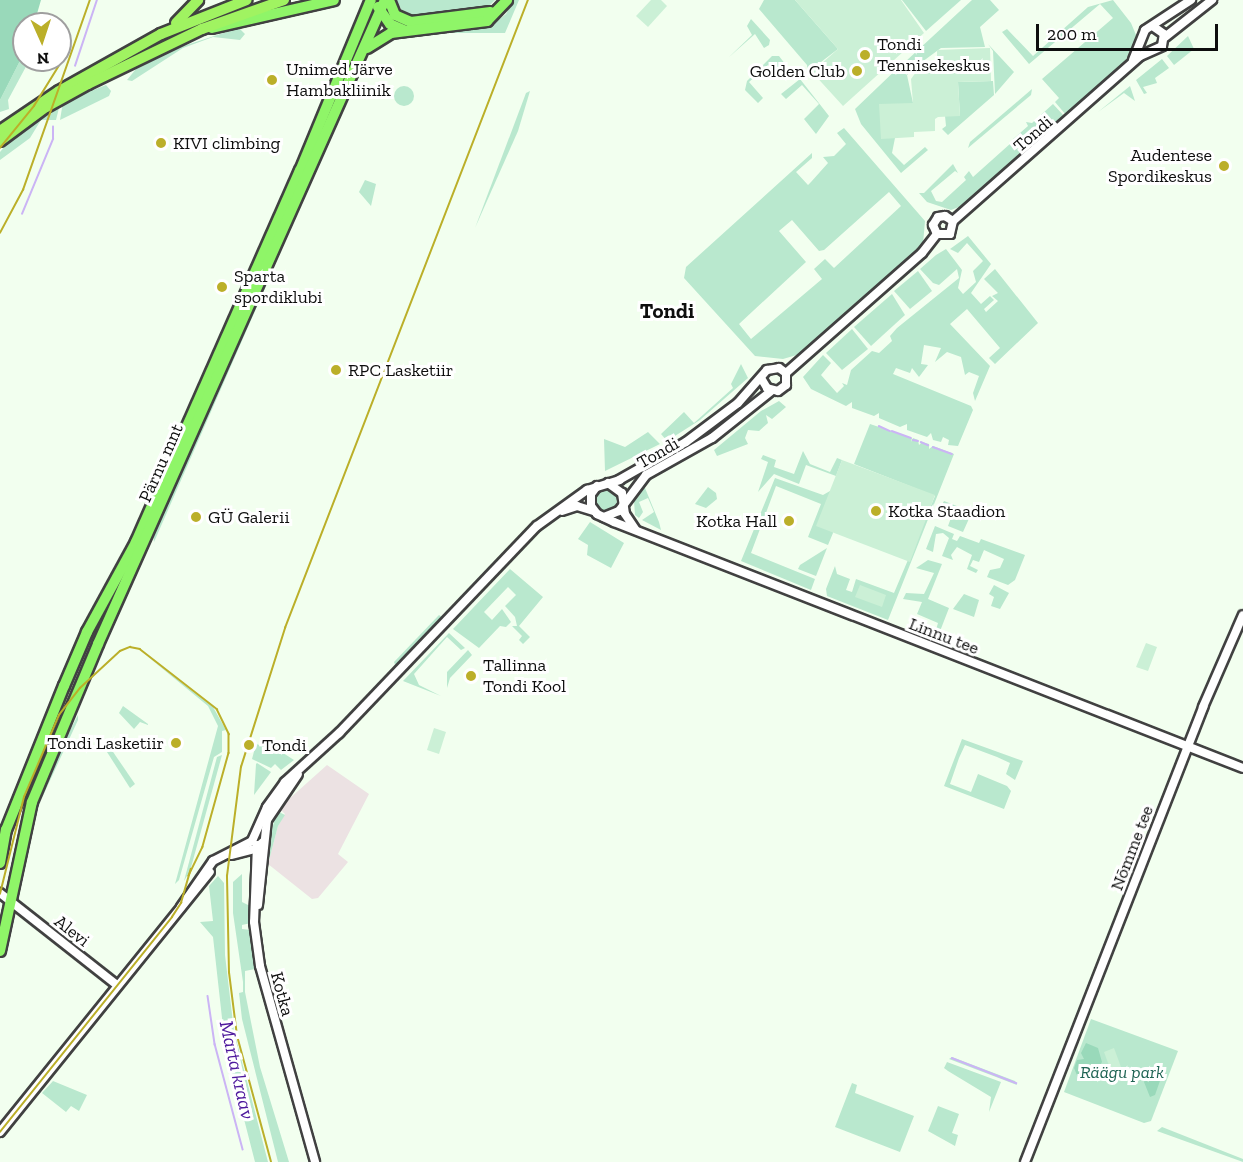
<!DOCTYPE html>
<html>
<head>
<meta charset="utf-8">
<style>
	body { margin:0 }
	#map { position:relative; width:1243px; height:1162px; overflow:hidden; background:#f2ffef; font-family:"Zilla Slab",serif }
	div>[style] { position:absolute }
	.industrial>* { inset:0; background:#ece2e3 }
	.green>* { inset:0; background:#b9e8ce }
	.round { border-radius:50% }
	.forest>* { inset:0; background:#99d9ba }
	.pitch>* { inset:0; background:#cbf0d6 }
	.stream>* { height:1.5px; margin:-0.75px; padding:0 0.75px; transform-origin:0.75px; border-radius:0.75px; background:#cbb4f5 }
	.roads { filter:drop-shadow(2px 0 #414141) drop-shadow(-2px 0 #414141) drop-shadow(0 2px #414141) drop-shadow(0 -2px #414141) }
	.tertiary>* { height:8px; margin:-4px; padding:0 4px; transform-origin:4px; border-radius:4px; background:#fff }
	.primary>* { height:10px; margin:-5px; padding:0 5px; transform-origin:5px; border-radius:5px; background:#8ff568 }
	.trunk>* { height:10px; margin:-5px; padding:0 5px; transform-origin:5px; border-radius:5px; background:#a0f361 }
	.tram>* { height:1.5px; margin:-0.75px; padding:0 0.75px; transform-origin:0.75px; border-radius:0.75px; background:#bbaf29 }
	.rail>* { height:1.5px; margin:-0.75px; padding:0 0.75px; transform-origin:0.75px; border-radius:0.75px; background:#bbaf29 }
	.dots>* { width:16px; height:16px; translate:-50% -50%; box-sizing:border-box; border:3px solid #fff; border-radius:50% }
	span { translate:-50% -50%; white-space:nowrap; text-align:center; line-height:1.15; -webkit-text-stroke:6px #fff; paint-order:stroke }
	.poi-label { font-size:18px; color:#0e0e0e }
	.left { translate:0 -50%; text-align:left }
	.right { translate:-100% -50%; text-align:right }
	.street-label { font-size:18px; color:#0e0e0e }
	.park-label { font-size:18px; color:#1f6454; font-style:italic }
	.water-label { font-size:20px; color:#4f1a9d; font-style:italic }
	.quarter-label { font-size:21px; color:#0e0e0e; font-weight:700 }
	.north { position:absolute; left:12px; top:12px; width:60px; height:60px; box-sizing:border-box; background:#fff; border:2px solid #9f9f9f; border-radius:50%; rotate:177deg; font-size:16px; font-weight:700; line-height:24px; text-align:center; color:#0e0e0e }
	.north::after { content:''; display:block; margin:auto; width:21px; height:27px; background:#bbaf29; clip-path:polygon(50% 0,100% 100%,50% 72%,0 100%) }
	.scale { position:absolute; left:1036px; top:24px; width:182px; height:27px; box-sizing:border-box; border:3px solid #0e0e0e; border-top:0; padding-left:8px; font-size:18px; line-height:21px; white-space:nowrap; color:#0e0e0e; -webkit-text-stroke:4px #fff; paint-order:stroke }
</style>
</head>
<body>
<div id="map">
	<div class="industrial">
		<i style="clip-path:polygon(327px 765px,369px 794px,338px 854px,348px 862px,318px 898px,312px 899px,268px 864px,278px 826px,285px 814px,279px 808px)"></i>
	</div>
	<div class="green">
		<i style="clip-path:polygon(396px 0,495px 0,485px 10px,415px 17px,404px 14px)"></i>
		<i style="clip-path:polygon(513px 0,519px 0,505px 33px,449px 33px,493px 24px,506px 14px)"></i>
		<i style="clip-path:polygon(764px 0,795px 0,838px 49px,808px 72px,807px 65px,759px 9px)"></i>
		<i style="clip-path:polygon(902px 0,961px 0,926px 31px)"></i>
		<i style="clip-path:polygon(972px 0,990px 0,999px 10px,980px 27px,985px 47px,941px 48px,911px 70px,905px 62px)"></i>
		<i style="clip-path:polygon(1113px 0,1131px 23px,1136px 35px,1135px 48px,1119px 69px,1066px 115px,1055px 102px,1059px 98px,1042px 79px,1113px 18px,1100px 4px,1029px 64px,1002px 32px,1007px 29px,1033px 56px,1088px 7px)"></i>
		<i style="clip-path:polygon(751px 19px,770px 40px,769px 45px,764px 48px,755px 34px,728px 58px,752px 35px,747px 26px)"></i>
		<i style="clip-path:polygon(239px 28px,245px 34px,240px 40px,213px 37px,183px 48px,132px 81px,127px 80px,136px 69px,174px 49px)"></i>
		<i style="clip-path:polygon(1188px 36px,1194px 49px,1174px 65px,1167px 56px)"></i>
		<i style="clip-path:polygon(988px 44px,1014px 72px,995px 94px,993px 51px)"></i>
		<i style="clip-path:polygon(24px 53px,24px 60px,29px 61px,8px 100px,9px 109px,0 112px,0 100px)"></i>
		<i style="clip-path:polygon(772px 56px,779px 56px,792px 73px,780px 78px,768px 65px,749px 82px,763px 98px,758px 103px,745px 90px,747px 81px)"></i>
		<i style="clip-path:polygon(1162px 59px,1169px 68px,1155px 78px,1157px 83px,1143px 87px,1147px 93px,1144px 94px,1136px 80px)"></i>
		<i style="clip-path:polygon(902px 64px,910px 72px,907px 75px,913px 103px,881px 138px,895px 138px,892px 153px,904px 165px,925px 147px,928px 150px,901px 173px,861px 124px,855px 109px)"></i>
		<i style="clip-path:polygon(800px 79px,829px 116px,816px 134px,804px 119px,819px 104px,802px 85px,786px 99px,781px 94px)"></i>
		<i style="clip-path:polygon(993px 81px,994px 95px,948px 135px,942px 129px,946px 126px,945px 116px,960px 116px,958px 82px)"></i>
		<i style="clip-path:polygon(106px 85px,111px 91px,109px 96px,60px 120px,63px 102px)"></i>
		<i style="clip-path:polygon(1130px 86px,1135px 101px,1124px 93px,1098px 112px)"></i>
		<i class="round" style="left:394px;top:86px;width:20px;height:20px"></i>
		<i style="clip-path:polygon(1032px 89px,1031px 95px,968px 148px,970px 142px)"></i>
		<i style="clip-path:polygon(530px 91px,518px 131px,475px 228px,526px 93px)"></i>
		<i style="clip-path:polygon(60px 104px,56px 120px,41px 120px,30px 138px,0 160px,0 152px,12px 138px)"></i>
		<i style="clip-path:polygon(1053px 104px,1065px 117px,1021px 147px,1013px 139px,1028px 126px,1026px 122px,1032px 123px)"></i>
		<i style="clip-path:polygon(evenodd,844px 128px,925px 221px,923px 244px,800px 354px,783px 359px,755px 356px,684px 278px,686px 267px,812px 153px,812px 158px,796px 172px,808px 185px,811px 182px,828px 163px,823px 157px,834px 156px,846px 144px,837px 133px,844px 128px,889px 192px,901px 206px,834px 268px,825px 259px,814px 269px,822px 279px,751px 339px,739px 324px,806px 262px,779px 231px,792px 220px,819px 251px,824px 250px,889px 192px)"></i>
		<i style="clip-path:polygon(1011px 143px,1021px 151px,1014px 162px,964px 205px,951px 210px,927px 202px,919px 193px,924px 193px,953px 164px,958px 173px,955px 171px,931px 191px,936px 201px,942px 202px,966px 180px,964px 177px,969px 171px,973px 177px)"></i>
		<i style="clip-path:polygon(365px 180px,376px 184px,371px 206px,359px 192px)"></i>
		<i style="clip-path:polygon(968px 236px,991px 264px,971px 293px,981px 304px,990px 296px,994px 300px,984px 309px,986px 312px,998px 301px,992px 296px,998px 293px,984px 279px,995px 269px,1038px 323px,995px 364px,989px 358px,1000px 348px,967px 309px,950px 324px,990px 366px,975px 401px,973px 393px,979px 376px,969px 372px,965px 375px,961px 357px,947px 352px,935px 362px,941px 348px,924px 345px,921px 364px,928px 365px,919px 377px,912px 368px,910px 373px,896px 368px,893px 374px,971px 406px,973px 410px,958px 446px,948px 445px,949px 440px,943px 437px,941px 442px,933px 440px,931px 433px,927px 437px,907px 430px,907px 424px,900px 427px,879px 418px,879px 413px,874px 416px,852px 408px,852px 402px,846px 406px,811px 389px,803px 377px,823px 355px,831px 363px,821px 375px,837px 393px,844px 386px,842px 383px,847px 385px,851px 370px,872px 351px,879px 353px,892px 341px,890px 336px,897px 328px,959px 278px,957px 269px,939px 285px,933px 283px,920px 269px,936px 255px,946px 249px,962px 270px,958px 288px,963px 294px,976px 282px,973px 271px,983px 261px,967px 243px,958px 253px,950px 249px)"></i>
		<i style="clip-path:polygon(272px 269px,273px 270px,154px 542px,153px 535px)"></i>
		<i style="clip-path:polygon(918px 271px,932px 291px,910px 309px,894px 291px)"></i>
		<i style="clip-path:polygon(892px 294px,905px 315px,871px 346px,854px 327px)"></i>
		<i style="clip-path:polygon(852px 329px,868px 349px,842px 370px,826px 353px)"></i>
		<i style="clip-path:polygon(741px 364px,748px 378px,700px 420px,667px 441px,661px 434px,684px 412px,694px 423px,733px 388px,731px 384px)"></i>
		<i style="clip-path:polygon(779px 401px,786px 407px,772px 419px,766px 415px,768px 423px,759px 431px,748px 430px,745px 438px,748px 444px,717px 456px,714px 450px,761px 411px)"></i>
		<i style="clip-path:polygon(870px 424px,912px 438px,911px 442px,913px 438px,918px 440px,919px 445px,922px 442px,929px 444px,929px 449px,933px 446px,954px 454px,888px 620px,827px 596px,826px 589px,835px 566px,837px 574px,850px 579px,846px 590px,852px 592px,856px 579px,894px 593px,935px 496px,854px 464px)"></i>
		<i style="clip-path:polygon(648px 432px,660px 444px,605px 471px,604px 439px,625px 447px)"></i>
		<i style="clip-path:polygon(803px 451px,810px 464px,830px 472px,837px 458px,842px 460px,836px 476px,806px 465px,799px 484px,774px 474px,758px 492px,768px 462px,761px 459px,763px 455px,776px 460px,774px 467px,794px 474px)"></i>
		<i style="clip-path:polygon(775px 478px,823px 495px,830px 491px,833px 533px,828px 545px,808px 537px,821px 504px,776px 486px,751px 553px,815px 579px,811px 590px,741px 561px)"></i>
		<i style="clip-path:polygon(708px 487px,716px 493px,717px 499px,706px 508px,695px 504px)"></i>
		<i style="clip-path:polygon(644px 488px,645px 488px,659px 522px,661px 530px,642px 520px,654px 512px,648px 498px,639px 502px,643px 512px,639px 518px,635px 515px,634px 501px)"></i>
		<i class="round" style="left:595px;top:489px;width:22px;height:22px"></i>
		<i style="clip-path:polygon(944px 501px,972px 512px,963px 532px,948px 526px,952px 515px,938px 512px)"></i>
		<i style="clip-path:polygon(590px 522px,624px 543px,611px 568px,587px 555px,588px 545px,578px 539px)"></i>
		<i style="clip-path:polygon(935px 526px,954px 534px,952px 539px,957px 541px,960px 536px,979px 543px,981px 539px,1025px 555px,1015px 580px,1008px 585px,987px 577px,990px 570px,1000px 568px,1004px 559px,984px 550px,979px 562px,973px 560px,970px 566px,978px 570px,976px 573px,967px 569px,972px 555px,957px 547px,951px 555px,953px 560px,942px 556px,949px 538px,943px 533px,936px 534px,933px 552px,926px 549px)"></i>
		<i style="clip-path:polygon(827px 548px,816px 576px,798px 569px,800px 565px)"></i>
		<i style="clip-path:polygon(928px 560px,942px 564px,928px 599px,949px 608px,937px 639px,928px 636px,930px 632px,935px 633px,938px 623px,917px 614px,922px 602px,903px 599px,906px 593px,924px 594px,926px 590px,934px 573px,916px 568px)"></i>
		<i style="clip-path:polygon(510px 569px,543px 597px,519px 626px,530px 637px,523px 644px,519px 640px,522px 636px,512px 626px,517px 626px,515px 617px,505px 606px,516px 595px,508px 587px,484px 612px,492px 620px,502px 609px,511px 622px,506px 627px,500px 626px,479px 648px,453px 629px)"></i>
		<i style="clip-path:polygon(994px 585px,1009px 593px,1000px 609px,991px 606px,994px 597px,989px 594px)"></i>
		<i style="clip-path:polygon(964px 594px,979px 600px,974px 617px,953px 609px)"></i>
		<i style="clip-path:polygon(439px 615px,442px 617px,396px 667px,394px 662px)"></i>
		<i style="clip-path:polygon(449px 633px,465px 648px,461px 650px,447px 637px,414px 674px,419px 685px,441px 696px,403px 681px)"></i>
		<i style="clip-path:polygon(468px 650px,472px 655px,450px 678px,447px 688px,447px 672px)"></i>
		<i style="clip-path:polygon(147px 656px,213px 707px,226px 730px,222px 731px,222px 752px,214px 757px,179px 880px,175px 884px,218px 726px,208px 706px)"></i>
		<i style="clip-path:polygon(123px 706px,148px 724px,148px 725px,140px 722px,134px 729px,119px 713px)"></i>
		<i style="clip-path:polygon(78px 715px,78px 720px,41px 800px,52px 765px)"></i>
		<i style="clip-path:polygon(962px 739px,1023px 761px,1015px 780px,1006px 774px,1010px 763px,997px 757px,965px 745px,959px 758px,950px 784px,971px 792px,978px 774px,1007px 786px,1011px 791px,1004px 809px,944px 786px)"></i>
		<i style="clip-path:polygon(256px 744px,280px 751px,294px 760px,281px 770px,275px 764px,271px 768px,252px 759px)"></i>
		<i style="clip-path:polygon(109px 746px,135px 784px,130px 788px,107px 752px)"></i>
		<i style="clip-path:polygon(222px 755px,190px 871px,184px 881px,217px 757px)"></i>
		<i style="clip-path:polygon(257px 763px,271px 772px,254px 795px,256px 764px)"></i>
		<i style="clip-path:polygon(277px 811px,285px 815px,278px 826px,268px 864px,270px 837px)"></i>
		<i style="clip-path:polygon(242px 874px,242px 902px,250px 906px,251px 923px,242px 925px,242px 929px,251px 930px,255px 969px,245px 971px,245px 992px,260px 1067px,289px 1162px,278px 1162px,242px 1019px,239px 993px,243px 992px,243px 982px,233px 913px,233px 882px)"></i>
		<i style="clip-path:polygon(218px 876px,224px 883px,225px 955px,234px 1031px,268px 1162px,255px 1162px,225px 1045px,213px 937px,200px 922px,213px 921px,209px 886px)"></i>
		<i style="clip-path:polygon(1091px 1019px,1178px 1051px,1151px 1121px,1144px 1123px,1064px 1092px)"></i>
		<i style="clip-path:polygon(952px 1057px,1015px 1081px,1017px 1085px,949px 1059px)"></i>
		<i style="clip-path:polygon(947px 1062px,1001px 1082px,989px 1112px,991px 1097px,948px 1071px,944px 1068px)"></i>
		<i style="clip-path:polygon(53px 1081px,87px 1095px,79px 1111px,71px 1106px,66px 1112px,42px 1093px)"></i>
		<i style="clip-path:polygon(852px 1083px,857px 1085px,855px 1093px,914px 1116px,900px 1152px,835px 1127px)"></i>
		<i style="clip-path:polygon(938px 1106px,959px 1114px,952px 1133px,958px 1135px,955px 1146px,928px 1131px)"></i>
		<i style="clip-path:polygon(1162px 1127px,1243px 1159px,1243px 1162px,1157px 1131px)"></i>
	</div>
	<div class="forest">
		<i style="clip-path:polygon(0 0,41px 0,34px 24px,24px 24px,24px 53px,0 100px)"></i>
		<i style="clip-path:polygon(1086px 1043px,1098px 1048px,1102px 1062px,1099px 1067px,1090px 1064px,1090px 1075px,1079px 1080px,1074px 1068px,1077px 1060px,1084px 1059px,1081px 1053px)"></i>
		<i style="clip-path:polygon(1149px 1071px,1162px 1075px,1155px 1095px,1150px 1097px,1144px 1082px)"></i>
	</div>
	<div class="pitch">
		<i style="clip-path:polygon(651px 0,661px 0,667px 6px,648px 27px,636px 16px)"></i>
		<i style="clip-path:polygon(795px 0,901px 0,924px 33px,843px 106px,812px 72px,838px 49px)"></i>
		<i style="clip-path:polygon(990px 48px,991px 81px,958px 82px,960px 116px,938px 117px,935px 119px,935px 131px,914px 132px,914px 137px,881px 139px,879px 104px,913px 103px,911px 79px,919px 68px,937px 67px,937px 50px)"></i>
		<i style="clip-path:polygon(842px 460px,935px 495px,910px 562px,816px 526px)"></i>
		<i style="clip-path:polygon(860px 585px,886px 595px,882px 607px,855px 597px)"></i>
		<i style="clip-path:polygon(1146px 643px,1157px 647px,1148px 671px,1136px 667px)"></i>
		<i style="clip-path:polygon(434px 728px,446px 732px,439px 754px,427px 750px)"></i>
		<i style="clip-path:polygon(1114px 1048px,1121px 1067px,1111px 1071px,1104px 1052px)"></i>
	</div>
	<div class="stream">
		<i style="left:75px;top:66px;width:70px;rotate:-71.6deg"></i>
		<i style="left:22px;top:214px;width:81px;rotate:-67.5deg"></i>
		<i style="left:53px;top:139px;width:12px;rotate:-90deg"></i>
		<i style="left:879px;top:426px;width:12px;rotate:24deg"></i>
		<i style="left:892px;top:431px;width:20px;rotate:20deg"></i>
		<i style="left:913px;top:440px;width:5px;rotate:11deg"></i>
		<i style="left:921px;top:442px;width:8px;rotate:23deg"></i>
		<i style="left:933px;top:447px;width:20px;rotate:20deg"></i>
		<i style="left:739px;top:566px;width:72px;rotate:21.2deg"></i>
		<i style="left:822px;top:599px;width:69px;rotate:21.3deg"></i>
		<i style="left:208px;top:996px;width:49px;rotate:81.7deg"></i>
		<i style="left:215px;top:1044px;width:109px;rotate:75.1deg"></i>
		<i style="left:952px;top:1058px;width:69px;rotate:21.3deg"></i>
	</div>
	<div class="roads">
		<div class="tertiary">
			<i style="left:1165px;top:37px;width:60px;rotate:-38.2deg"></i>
			<i style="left:1133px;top:60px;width:32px;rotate:-68deg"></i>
			<i style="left:1145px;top:30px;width:55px;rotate:-33.1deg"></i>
			<i style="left:953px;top:221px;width:249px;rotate:-41.4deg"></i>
			<i style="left:1140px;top:56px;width:24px;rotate:-24deg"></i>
			<i style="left:1162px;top:46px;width:12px;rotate:-81deg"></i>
			<i style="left:1164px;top:34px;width:12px;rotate:-145deg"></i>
			<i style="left:937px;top:234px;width:10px;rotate:-114deg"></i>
			<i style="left:933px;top:225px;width:9px;rotate:-58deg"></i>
			<i style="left:938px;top:217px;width:7px;rotate:-8deg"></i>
			<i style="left:945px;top:216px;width:9px;rotate:32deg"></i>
			<i style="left:937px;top:234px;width:13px"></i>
			<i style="left:950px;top:234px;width:13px;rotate:-77deg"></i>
			<i style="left:786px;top:373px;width:181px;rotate:-41.4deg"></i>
			<i style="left:922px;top:253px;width:24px;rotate:-52deg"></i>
			<i style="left:761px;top:378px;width:12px;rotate:59deg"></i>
			<i style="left:767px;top:388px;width:11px;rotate:15deg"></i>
			<i style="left:778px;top:391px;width:10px;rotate:-37deg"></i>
			<i style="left:786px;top:385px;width:12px;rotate:-90deg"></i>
			<i style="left:608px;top:483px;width:17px;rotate:36deg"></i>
			<i style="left:622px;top:493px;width:21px;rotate:82deg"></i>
			<i style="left:625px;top:514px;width:18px;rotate:56deg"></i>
			<i style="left:597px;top:486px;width:10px;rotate:127deg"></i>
			<i style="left:591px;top:494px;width:12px;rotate:90deg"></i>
			<i style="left:591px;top:506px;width:10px;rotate:53deg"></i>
			<i style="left:597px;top:514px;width:19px;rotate:25deg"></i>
			<i style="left:614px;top:522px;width:675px;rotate:21.36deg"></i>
			<i style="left:562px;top:511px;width:16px;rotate:-18deg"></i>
			<i style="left:577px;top:506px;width:17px;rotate:17deg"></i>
			<i style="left:604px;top:517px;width:16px;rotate:-22deg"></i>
			<i style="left:619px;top:511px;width:45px;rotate:-53.1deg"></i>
			<i style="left:646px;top:475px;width:76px;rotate:-29.3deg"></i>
			<i style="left:712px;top:438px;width:75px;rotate:-38.5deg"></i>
			<i style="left:257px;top:845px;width:77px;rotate:92.2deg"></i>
			<i style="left:254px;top:922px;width:44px;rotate:82.2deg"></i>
			<i style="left:260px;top:966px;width:204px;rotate:74.3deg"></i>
			<i style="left:231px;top:855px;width:25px;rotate:-14deg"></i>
			<i style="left:255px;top:849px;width:11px;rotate:-41deg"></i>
			<i style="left:0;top:893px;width:149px;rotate:38.2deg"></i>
			<i style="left:258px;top:905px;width:85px;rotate:-84deg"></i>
			<i style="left:267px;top:820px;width:55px;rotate:-56deg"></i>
			<i style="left:181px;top:907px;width:56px;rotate:-55.2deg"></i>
			<i style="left:213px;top:861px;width:44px;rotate:-27.1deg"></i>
			<i style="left:252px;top:841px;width:37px;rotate:-66deg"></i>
			<i style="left:267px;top:807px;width:31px;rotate:-54deg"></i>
			<i style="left:285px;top:782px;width:73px;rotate:-42.2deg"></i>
			<i style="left:339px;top:733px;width:286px;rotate:-46.3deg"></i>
			<i style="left:537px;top:526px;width:62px;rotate:-35.8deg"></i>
			<i style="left:587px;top:490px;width:34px;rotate:-17deg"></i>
			<i style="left:619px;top:480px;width:77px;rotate:-29.6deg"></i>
			<i style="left:686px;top:442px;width:65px;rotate:-36.9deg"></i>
			<i style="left:738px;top:403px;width:44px;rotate:-48.7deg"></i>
			<i style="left:767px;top:370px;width:12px;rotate:-9deg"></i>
			<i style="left:779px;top:368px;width:9px;rotate:36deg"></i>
			<i style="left:0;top:1132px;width:334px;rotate:-51.1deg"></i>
			<i style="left:1025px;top:1162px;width:489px;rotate:-68.6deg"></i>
			<i style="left:1203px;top:707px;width:100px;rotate:-66.5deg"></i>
		</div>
		<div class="primary">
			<i style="left:389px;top:0;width:16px;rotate:68deg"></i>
			<i style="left:395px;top:15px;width:17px;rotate:24deg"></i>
			<i style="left:411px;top:22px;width:80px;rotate:-7.2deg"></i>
			<i style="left:378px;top:7px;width:21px;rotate:55deg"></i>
			<i style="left:390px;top:24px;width:17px;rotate:24deg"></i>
			<i style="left:212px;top:28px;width:125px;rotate:-12.9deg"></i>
			<i style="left:367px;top:48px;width:28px;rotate:-32deg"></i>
			<i style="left:391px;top:33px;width:97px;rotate:-7.1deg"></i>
			<i style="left:487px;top:21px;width:29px;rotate:-46deg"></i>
			<i style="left:0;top:863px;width:34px;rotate:-80deg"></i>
			<i style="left:6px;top:830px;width:155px;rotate:-68.1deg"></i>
			<i style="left:64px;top:686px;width:59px;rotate:-66.9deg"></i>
			<i style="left:87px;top:632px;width:102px;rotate:-61.4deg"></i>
			<i style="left:136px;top:542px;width:406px;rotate:-66.2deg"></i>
			<i style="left:300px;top:171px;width:185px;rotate:-67.5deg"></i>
			<i style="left:0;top:951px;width:152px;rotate:-77.9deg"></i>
			<i style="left:32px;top:802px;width:171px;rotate:-67.3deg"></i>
			<i style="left:98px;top:644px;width:705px;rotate:-65.98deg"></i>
		</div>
		<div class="trunk">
			<i style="left:176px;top:23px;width:32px;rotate:-46deg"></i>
			<i style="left:0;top:131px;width:71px;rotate:-34.1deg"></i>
			<i style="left:59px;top:91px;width:117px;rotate:-29.2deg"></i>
			<i style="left:161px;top:34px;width:92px;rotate:-21.6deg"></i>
			<i style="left:0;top:141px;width:57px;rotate:-36.5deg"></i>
			<i style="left:46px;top:107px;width:48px;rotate:-28.7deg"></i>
			<i style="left:88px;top:84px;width:127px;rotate:-25.8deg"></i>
			<i style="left:202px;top:29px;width:87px;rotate:-19.5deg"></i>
		</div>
	</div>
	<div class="tram">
		<i style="left:0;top:894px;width:100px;rotate:-76.1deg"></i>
		<i style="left:24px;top:797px;width:89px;rotate:-66.9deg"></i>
		<i style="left:59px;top:715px;width:34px;rotate:-52deg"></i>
		<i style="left:80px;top:688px;width:54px;rotate:-42.8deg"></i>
		<i style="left:120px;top:651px;width:11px;rotate:-22deg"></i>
		<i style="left:130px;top:647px;width:10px;rotate:11deg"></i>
		<i style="left:140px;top:649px;width:98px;rotate:37.9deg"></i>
		<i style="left:217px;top:709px;width:28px;rotate:64deg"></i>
		<i style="left:229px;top:734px;width:19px;rotate:90deg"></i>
		<i style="left:229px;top:753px;width:98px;rotate:105.5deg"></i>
		<i style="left:203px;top:847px;width:32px;rotate:116deg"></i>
		<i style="left:0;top:1132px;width:275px;rotate:-51.3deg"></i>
		<i style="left:172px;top:917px;width:17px;rotate:-57deg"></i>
		<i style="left:181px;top:903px;width:35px;rotate:-74deg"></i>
	</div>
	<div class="rail">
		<i style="left:0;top:148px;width:54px;rotate:-51deg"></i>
		<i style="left:34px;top:106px;width:55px;rotate:-58.3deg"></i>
		<i style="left:0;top:233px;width:49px;rotate:-61.9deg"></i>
		<i style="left:23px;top:190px;width:201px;rotate:-70.6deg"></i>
		<i style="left:271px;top:1162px;width:131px;rotate:-105.1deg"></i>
		<i style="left:237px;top:1036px;width:64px;rotate:-97.2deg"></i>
		<i style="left:229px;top:973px;width:97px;rotate:-91.2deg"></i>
		<i style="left:227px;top:876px;width:110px;rotate:-82.7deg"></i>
		<i style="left:241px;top:767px;width:146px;rotate:-72.4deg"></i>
		<i style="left:285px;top:628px;width:673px;rotate:-68.85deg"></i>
	</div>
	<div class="dots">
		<i style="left:865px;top:55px;background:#bbaf29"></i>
		<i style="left:857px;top:71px;background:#bbaf29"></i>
		<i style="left:272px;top:80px;background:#bbaf29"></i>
		<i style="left:161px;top:143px;background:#bbaf29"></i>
		<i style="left:1224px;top:166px;background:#bbaf29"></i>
		<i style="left:222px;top:287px;background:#bbaf29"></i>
		<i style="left:336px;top:370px;background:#bbaf29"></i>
		<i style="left:876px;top:511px;background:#bbaf29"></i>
		<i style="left:196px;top:517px;background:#bbaf29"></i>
		<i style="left:789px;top:521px;background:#bbaf29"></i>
		<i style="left:471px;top:676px;background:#bbaf29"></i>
		<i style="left:176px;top:743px;background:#bbaf29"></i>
		<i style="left:249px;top:745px;background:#bbaf29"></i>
	</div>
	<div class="poi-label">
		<span class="left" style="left:877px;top:55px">Tondi<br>Tennisekeskus</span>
		<span class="left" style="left:286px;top:80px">Unimed Järve<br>Hambakliinik</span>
		<span class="right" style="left:845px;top:71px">Golden Club</span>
		<span class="left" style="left:173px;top:143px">KIVI climbing</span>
		<span class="right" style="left:1212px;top:166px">Audentese<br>Spordikeskus</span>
		<span class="left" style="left:234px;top:287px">Sparta<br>spordiklubi</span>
		<span class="left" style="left:348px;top:370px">RPC Lasketiir</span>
		<span class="left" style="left:888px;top:511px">Kotka Staadion</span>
		<span class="left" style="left:208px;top:517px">GÜ Galerii</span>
		<span class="right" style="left:777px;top:521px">Kotka Hall</span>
		<span class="left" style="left:483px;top:676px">Tallinna<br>Tondi Kool</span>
		<span class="right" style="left:164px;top:743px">Tondi Lasketiir</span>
		<span class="left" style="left:262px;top:745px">Tondi</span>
	</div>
	<div class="street-label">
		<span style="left:1033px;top:134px;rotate:-41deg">Tondi</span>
		<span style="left:658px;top:453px;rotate:-30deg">Tondi</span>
		<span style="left:161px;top:463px;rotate:-66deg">Pärnu mnt</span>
		<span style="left:944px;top:636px;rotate:21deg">Linnu tee</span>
		<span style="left:1132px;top:848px;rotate:-69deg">Nõmme tee</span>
		<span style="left:72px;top:931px;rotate:38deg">Alevi</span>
		<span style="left:282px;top:994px;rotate:75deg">Kotka</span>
	</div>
	<div class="park-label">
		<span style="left:1122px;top:1072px">Räägu park</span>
	</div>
	<div class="water-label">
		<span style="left:237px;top:1070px;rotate:77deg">Marta kraav</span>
	</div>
	<div class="quarter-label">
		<span style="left:667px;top:311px">Tondi</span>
	</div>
	<div class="north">N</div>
	<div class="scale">200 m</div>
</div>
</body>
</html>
